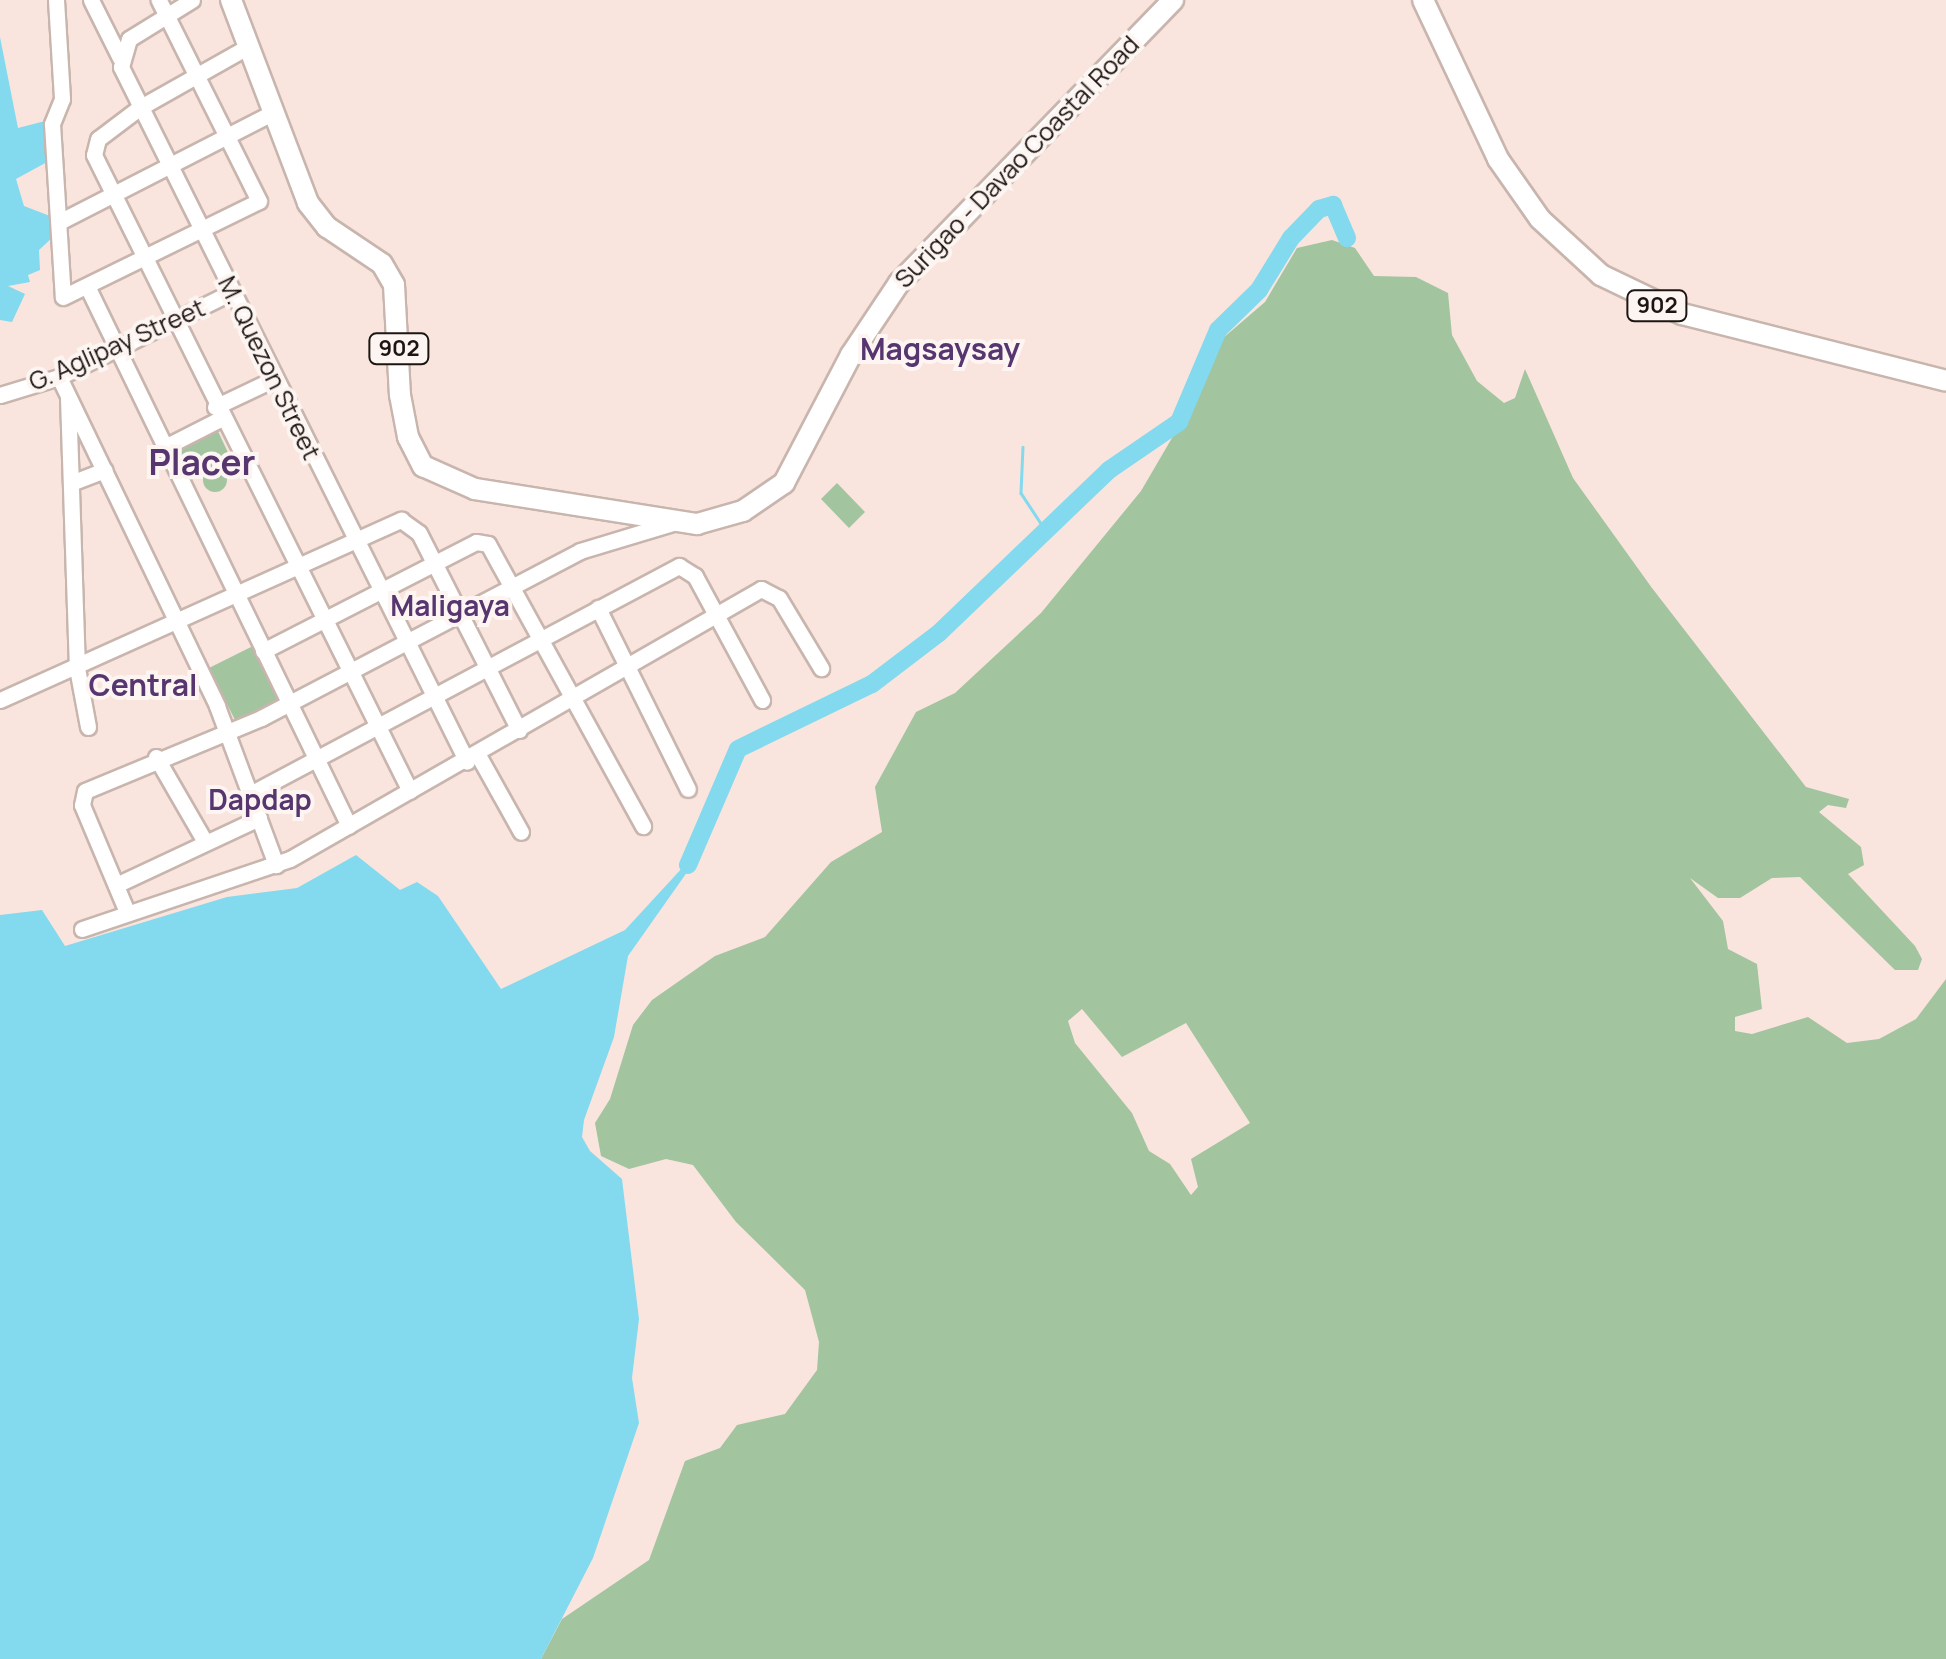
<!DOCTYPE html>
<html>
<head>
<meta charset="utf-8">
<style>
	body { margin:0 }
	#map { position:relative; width:1946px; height:1659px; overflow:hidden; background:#f9e5dd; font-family:Manrope,sans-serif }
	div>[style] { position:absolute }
	.green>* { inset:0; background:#a2c49f }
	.round { border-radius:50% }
	.water>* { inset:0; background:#83d9ee }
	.stream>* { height:2.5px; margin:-1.25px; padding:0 1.25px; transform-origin:1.25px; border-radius:1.25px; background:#83d9ee }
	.river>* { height:18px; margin:-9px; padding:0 9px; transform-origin:9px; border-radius:9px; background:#83d9ee }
	.roads { filter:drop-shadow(2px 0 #c8b5ad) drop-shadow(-2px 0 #c8b5ad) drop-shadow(0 2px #c8b5ad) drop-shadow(0 -2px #c8b5ad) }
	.minor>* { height:15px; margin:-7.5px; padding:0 7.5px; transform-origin:7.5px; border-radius:7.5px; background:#fff }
	.highway>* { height:20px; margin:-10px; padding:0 10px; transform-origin:10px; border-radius:10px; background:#fff }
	span { translate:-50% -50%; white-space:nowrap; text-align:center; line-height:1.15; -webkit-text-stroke:8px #fdf5f2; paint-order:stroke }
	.shield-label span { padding:2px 8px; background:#fdf5f2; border:2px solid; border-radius:8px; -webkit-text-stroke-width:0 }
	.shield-label { font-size:22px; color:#1c1512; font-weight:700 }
	.street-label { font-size:25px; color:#1c1512 }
	.neighbourhood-label { font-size:28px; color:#573670; font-weight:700 }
	.quarter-label { font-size:30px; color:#573670; font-weight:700 }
	.district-label { font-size:35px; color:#573670; font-weight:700 }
</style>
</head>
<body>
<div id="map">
	<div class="green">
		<i style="clip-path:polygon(evenodd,1332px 240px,1355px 248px,1374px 276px,1416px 277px,1448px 293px,1452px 335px,1477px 381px,1504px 403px,1515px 398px,1525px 369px,1573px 478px,1652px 588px,1806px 787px,1849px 799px,1846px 808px,1828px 805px,1819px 812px,1861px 847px,1864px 865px,1848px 874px,1915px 946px,1922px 959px,1918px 970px,1895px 970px,1800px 877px,1772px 878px,1740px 898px,1718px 898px,1690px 878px,1723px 921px,1728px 949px,1757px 964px,1762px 1009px,1735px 1017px,1735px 1031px,1752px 1034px,1808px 1017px,1847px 1043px,1879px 1039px,1916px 1019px,1946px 979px,1946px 1659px,541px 1659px,562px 1619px,649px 1560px,685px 1461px,720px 1448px,737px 1425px,785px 1414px,817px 1370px,819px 1342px,805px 1290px,736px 1222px,693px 1165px,666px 1159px,629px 1169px,601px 1156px,595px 1123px,610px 1099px,633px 1025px,652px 1000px,715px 956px,765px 937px,831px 862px,882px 832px,875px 787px,916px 712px,955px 693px,1041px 613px,1141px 491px,1193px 402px,1215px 345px,1265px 302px,1297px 248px,1332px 240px,1082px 1009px,1122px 1057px,1186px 1023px,1250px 1123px,1191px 1159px,1198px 1187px,1191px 1195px,1170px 1164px,1149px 1151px,1132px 1113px,1075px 1043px,1068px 1021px,1082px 1009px)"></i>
		<i style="clip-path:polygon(216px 427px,231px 459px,184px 481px,169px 449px)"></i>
		<i class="round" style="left:203px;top:468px;width:24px;height:24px"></i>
		<i style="clip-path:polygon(837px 483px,865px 512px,849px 528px,821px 499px)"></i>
		<i style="clip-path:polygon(253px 646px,281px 703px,237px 724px,209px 668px)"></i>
	</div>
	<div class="water">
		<i style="clip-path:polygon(0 37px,18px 128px,49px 120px,49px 161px,16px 179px,24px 206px,50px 216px,54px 236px,39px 250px,40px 270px,28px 275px,30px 282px,8px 286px,25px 294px,12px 322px,0 320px)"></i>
		<i style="clip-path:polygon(356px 855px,400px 890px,417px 882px,438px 896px,501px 989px,625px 930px,684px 866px,690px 868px,628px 956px,614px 1037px,584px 1120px,582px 1137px,590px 1151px,622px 1179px,639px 1319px,632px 1378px,639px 1423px,593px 1558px,541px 1659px,0 1659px,0 915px,42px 910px,65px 946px,227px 897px,297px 888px)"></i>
	</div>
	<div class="stream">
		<i style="left:1023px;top:447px;width:46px;rotate:92.5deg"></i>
		<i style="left:1021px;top:493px;width:45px;rotate:56.7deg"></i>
	</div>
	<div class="river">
		<i style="left:688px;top:865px;width:126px;rotate:-66.7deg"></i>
		<i style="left:738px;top:749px;width:149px;rotate:-25.9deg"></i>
		<i style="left:872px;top:684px;width:84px;rotate:-37.3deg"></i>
		<i style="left:939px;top:633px;width:236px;rotate:-43.8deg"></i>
		<i style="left:1109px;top:470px;width:85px;rotate:-34.4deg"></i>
		<i style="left:1179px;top:422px;width:100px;rotate:-67deg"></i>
		<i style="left:1218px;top:330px;width:57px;rotate:-44.3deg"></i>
		<i style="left:1259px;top:290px;width:61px;rotate:-58.4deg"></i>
		<i style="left:1291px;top:238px;width:40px;rotate:-46deg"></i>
		<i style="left:1319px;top:209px;width:15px;rotate:-16deg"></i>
		<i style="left:1333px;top:205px;width:36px;rotate:67deg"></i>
	</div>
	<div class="roads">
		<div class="minor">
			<i style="left:56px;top:0;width:99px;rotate:86.5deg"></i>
			<i style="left:62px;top:99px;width:27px;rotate:112deg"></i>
			<i style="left:52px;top:124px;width:173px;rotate:86.4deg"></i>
			<i style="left:63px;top:297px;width:218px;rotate:-26.1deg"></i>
			<i style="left:259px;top:201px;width:225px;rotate:-116.5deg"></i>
			<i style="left:91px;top:0;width:65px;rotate:63.4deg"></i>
			<i style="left:192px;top:0;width:74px;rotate:148.2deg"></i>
			<i style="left:129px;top:39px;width:29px;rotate:106deg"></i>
			<i style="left:121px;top:67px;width:776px;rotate:63.53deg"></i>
			<i style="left:249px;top:46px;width:126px;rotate:150.6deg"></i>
			<i style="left:139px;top:108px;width:51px;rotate:142.9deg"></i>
			<i style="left:98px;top:139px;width:16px;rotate:104deg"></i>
			<i style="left:94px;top:155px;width:710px;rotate:63.58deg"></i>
			<i style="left:59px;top:222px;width:242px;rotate:-27.1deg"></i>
			<i style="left:87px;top:286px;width:600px;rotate:64.12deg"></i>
			<i style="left:59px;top:377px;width:365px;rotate:64.3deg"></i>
			<i style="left:217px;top:706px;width:170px;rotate:69.6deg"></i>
			<i style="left:0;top:395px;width:62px;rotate:-17deg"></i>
			<i style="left:59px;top:377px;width:193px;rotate:-26.2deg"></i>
			<i style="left:68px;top:398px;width:270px;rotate:88.1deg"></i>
			<i style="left:77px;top:668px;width:60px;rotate:79.4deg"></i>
			<i style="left:215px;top:407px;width:65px;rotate:-25.4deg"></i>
			<i style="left:163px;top:448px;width:64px;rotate:-27deg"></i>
			<i style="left:71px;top:483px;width:36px;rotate:-21deg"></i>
			<i style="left:598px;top:608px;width:202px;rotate:63.6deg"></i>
			<i style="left:263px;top:651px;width:239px;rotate:-27.1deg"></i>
			<i style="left:476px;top:542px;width:12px;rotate:9deg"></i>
			<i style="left:488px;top:544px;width:322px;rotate:61.2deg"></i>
			<i style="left:0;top:700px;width:440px;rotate:-24.2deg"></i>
			<i style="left:401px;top:520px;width:22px;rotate:36deg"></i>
			<i style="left:419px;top:533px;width:221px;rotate:63.1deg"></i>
			<i style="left:478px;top:755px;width:88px;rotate:60.8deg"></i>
			<i style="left:156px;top:757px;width:98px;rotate:60deg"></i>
			<i style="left:250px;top:794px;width:486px;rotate:-28deg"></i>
			<i style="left:679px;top:566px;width:19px;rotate:32deg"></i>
			<i style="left:695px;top:576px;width:141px;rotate:61.6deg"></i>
			<i style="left:116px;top:885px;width:158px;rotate:-25.1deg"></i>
			<i style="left:127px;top:912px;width:116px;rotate:-112.8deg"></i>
			<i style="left:82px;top:805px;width:14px;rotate:-78deg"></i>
			<i style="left:85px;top:791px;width:191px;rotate:-22.5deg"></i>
			<i style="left:261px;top:718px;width:360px;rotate:-27.6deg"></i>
			<i style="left:580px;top:551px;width:97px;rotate:-16.8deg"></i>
			<i style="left:82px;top:929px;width:219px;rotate:-18.6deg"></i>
			<i style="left:290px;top:859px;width:543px;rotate:-29.82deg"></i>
			<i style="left:761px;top:589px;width:20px;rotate:27deg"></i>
			<i style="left:779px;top:598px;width:82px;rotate:59deg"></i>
		</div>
		<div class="highway">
			<i style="left:231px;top:0;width:217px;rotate:69.2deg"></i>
			<i style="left:308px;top:203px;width:31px;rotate:52deg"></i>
			<i style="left:327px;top:227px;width:66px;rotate:33.9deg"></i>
			<i style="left:382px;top:264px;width:24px;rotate:60deg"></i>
			<i style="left:394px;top:285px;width:110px;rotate:86.9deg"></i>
			<i style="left:400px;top:395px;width:43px;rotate:79.2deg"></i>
			<i style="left:408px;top:437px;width:33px;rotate:63deg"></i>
			<i style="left:423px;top:466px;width:57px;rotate:23.9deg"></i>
			<i style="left:475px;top:489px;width:225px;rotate:9deg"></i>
			<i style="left:697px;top:524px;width:48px;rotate:-15.8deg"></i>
			<i style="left:743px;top:511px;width:50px;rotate:-34.3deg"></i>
			<i style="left:784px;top:483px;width:144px;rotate:-62.4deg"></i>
			<i style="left:851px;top:355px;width:87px;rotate:-56.3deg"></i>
			<i style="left:899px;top:283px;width:394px;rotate:-45.9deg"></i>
			<i style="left:1423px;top:0;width:176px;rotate:64.7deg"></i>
			<i style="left:1498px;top:159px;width:73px;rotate:55deg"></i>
			<i style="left:1540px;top:219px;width:83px;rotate:42.6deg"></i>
			<i style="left:1601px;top:275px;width:90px;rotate:25.7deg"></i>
			<i style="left:1682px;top:314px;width:272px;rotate:14.2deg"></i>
		</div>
	</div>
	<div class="shield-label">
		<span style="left:1657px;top:306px">902</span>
		<span style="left:399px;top:349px">902</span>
	</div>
	<div class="street-label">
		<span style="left:1017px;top:162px;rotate:-46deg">Surigao - Davao Coastal Road</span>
		<span style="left:117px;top:345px;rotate:-24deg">G. Aglipay Street</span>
		<span style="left:269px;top:368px;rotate:64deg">M. Quezon Street</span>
	</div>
	<div class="neighbourhood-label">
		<span style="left:450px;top:605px">Maligaya</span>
		<span style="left:260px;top:799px">Dapdap</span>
	</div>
	<div class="quarter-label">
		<span style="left:940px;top:349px">Magsaysay</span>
		<span style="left:143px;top:685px">Central</span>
	</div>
	<div class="district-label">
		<span style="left:202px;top:462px">Placer</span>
	</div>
</div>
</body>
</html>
